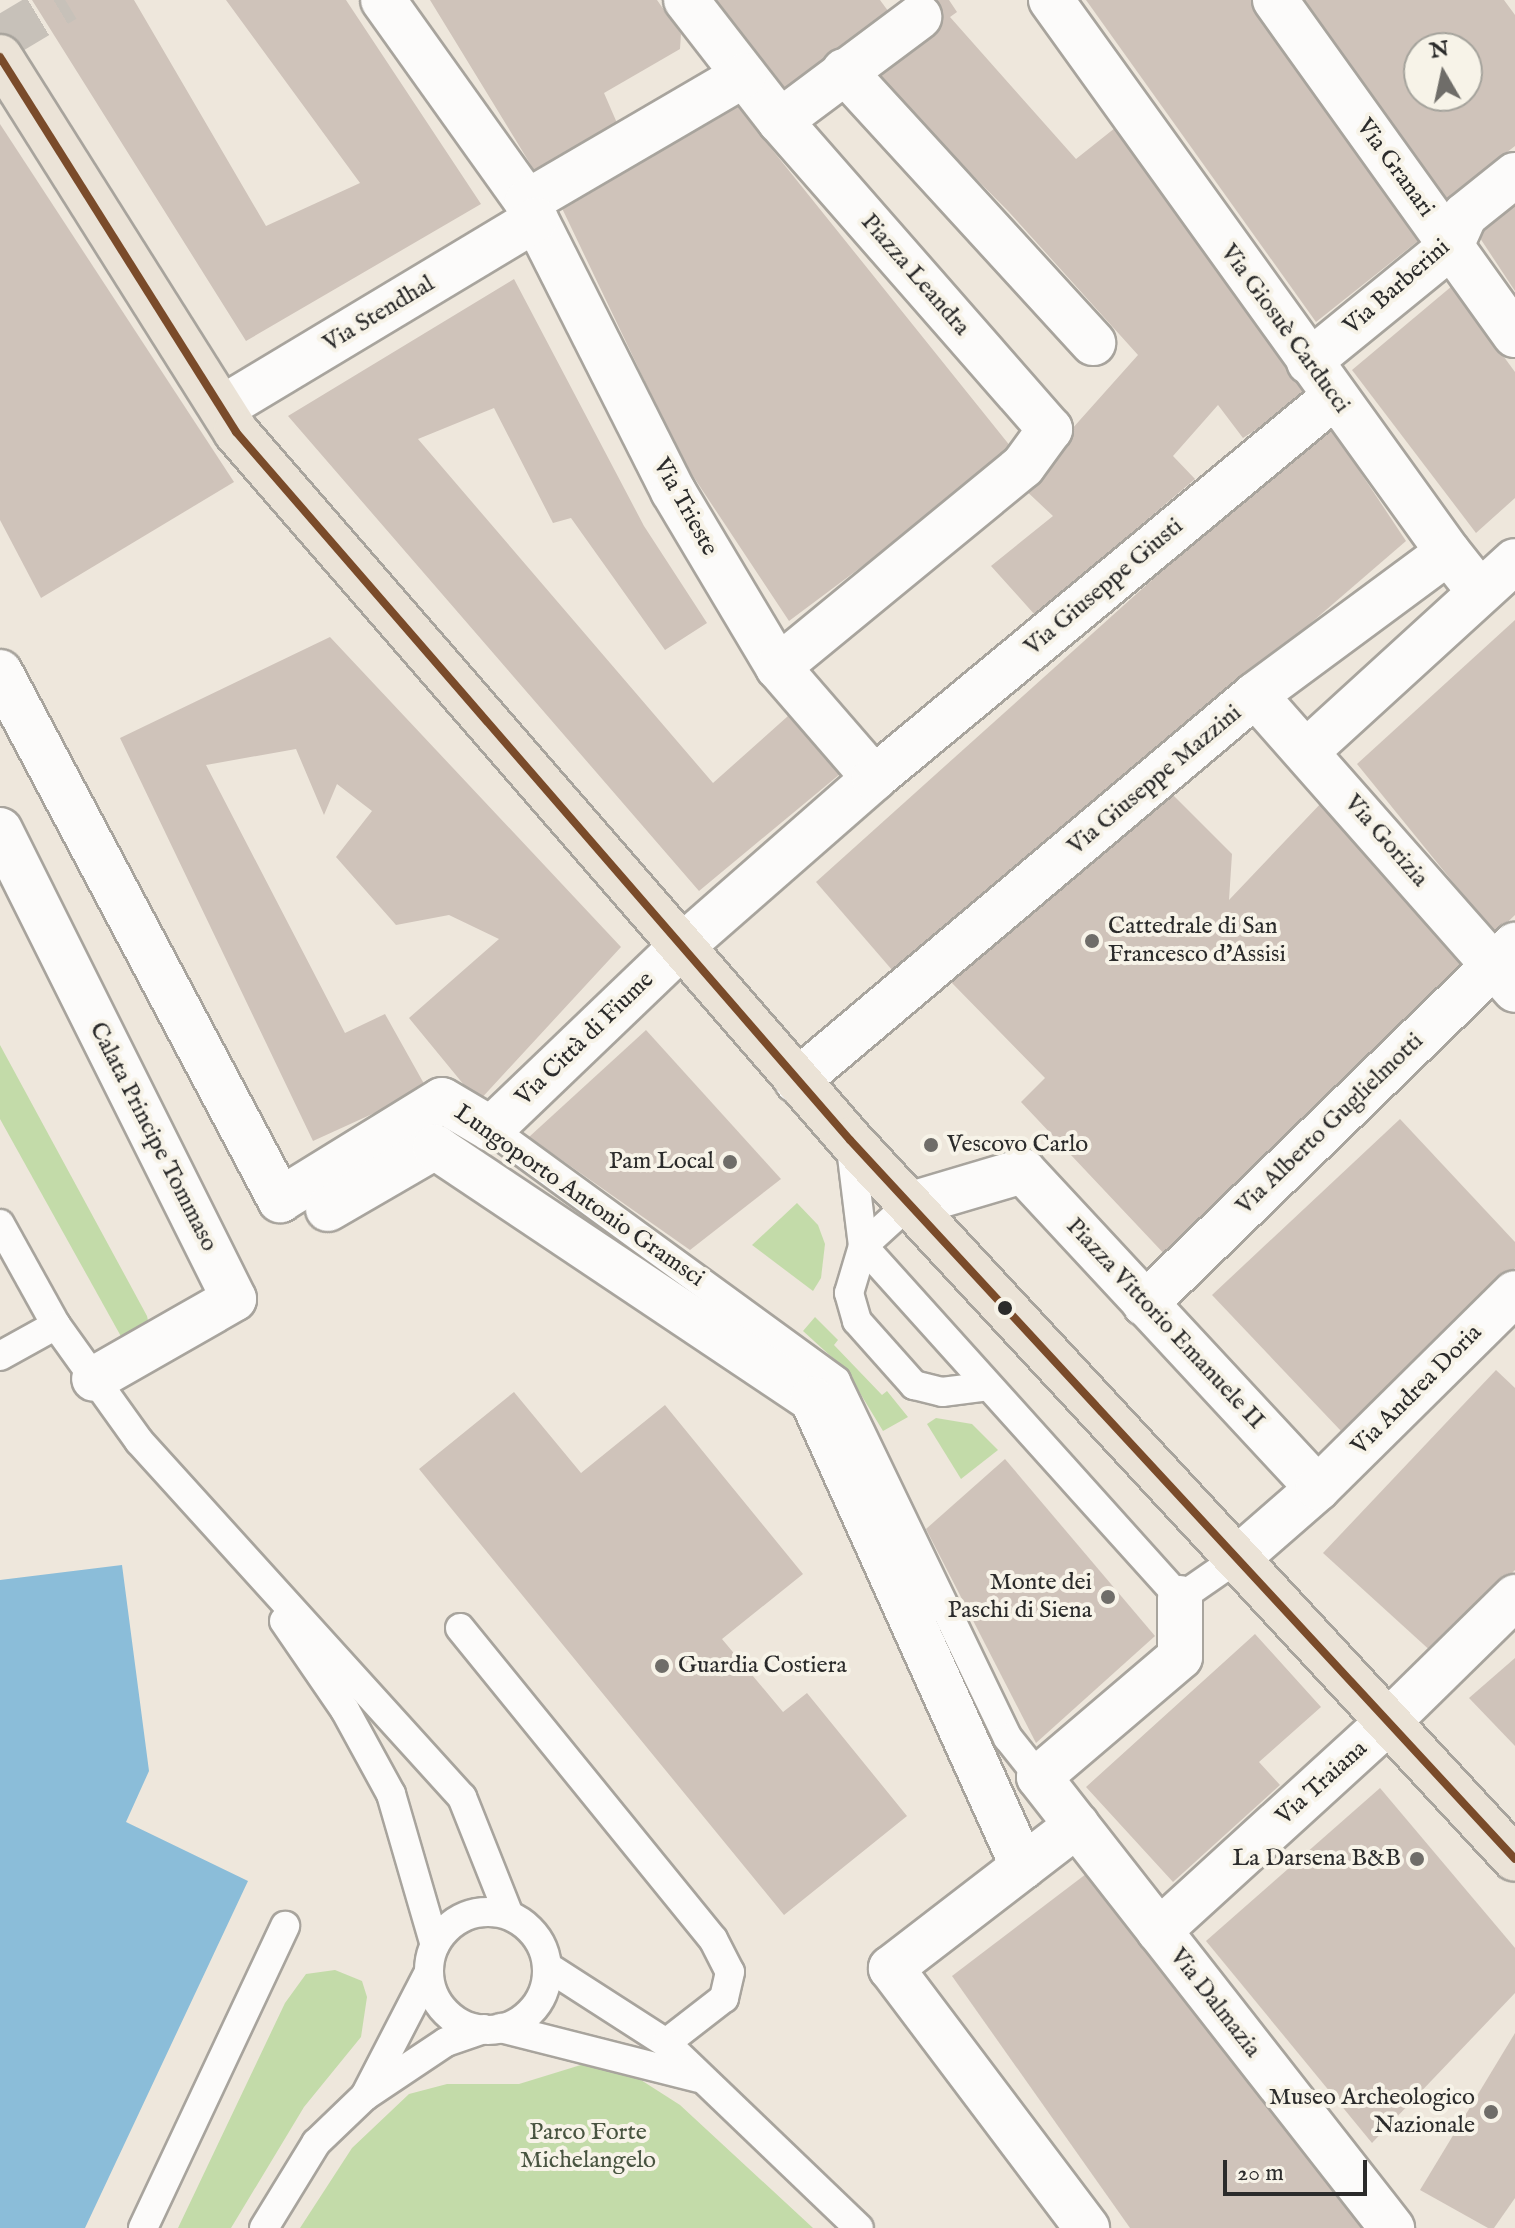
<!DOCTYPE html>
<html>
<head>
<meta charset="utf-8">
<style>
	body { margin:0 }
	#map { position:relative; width:1515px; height:2228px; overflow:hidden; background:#eee7dc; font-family:"IM FELL English",serif }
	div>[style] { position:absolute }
	.green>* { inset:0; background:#c3dba9 }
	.water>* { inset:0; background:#8bbdd9 }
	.building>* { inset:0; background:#cfc3ba }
	.street-tunnel>* { height:44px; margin-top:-22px; transform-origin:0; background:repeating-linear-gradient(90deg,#c7c1b9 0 44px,transparent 0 66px) }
	.roads { filter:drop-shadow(2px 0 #a8a49d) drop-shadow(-2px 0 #a8a49d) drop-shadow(0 2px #a8a49d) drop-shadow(0 -2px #a8a49d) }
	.lane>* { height:28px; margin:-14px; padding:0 14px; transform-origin:14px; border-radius:14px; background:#fcfbfa }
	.lane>.ring { margin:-14px; padding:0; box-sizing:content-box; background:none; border:28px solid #fcfbfa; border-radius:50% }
	.street>* { height:44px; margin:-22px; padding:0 22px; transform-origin:22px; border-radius:22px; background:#fcfbfa }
	.primary>* { height:44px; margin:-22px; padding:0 22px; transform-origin:22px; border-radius:22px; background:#ebe3d7 }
	.bus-1>* { height:8px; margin:-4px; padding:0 4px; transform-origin:4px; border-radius:4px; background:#7a4b2a }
	.dots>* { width:22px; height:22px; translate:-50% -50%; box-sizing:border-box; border:4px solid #f7f3e8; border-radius:50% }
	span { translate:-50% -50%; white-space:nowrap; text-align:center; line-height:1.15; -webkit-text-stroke:8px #f7f3e8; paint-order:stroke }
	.street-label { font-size:24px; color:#2b2b2b }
	.poi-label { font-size:24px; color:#2b2b2b }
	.left { translate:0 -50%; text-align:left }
	.right { translate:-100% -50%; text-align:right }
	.park-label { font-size:24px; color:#485440 }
	.north { position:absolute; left:1403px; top:32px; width:80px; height:80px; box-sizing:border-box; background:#f7f3e8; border:2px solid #a5a39c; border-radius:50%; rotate:351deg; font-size:22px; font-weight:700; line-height:32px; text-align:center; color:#2b2b2b }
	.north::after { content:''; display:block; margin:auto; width:28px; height:36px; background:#6f6d69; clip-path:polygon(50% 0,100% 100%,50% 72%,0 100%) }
	.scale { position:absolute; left:1223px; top:2160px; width:144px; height:36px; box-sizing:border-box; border:4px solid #2b2b2b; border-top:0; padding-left:10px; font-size:24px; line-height:28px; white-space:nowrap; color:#2b2b2b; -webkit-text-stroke:6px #f7f3e8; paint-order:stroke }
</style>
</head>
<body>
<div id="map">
	<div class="green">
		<i style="clip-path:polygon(0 1045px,147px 1316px,149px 1325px,123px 1340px,0 1119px)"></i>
		<i style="clip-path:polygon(797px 1203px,818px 1225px,825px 1244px,821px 1278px,813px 1291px,752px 1245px)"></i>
		<i style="clip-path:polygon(815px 1317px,838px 1340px,834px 1345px,882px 1395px,887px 1391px,908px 1417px,883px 1431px,846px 1370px,803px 1331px)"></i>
		<i style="clip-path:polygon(936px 1418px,972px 1424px,998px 1450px,961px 1479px,927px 1424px)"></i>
		<i style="clip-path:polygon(335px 1970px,362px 1981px,367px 1997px,361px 2037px,304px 2107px,231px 2228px,178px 2228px,285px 2003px,306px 1974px)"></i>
		<i style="clip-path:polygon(584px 2064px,630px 2073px,680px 2105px,813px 2228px,300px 2228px,352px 2148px,409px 2094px,447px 2084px,519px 2084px)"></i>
	</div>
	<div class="water">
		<i style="clip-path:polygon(122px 1565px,149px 1771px,126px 1822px,248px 1881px,85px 2228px,0 2228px,0 1580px)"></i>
	</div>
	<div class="building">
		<i style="clip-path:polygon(32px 0,134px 0,266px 226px,360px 183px,226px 0,346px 0,481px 204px,246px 341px)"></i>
		<i style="clip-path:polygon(430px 0,657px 0,681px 34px,680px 49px,604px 93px,617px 123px,534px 170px)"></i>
		<i style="clip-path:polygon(710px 0,880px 0,891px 15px,786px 93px)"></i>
		<i style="clip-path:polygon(901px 0,949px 0,957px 12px,950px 17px,1076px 159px,1120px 124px,1313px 393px,1243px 438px,1218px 405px,1173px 456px,1195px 479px,1035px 615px,991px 566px,1053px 516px,1021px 486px,1138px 355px,1009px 212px,873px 74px,904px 4px)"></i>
		<i style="clip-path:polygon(1086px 0,1252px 0,1423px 237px,1316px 322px)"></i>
		<i style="clip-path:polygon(evenodd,1303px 0,1504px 0,1515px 15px,1515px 146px,1445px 200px,1303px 0,1419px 48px,1467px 48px,1467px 96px,1419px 96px,1419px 48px)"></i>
		<i style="clip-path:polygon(742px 94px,770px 147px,1015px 452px,789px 621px,683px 461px,559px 202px)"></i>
		<i style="clip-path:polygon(0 124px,234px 482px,41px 598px,0 520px)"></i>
		<i style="clip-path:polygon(1515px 204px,1515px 291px,1476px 232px)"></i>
		<i style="clip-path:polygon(514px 279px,644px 526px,707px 623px,665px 650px,571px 518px,553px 523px,494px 408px,418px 439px,713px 783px,788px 716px,840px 774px,699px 891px,288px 416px)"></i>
		<i style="clip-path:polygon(1452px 286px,1515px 372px,1515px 498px,1476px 533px,1352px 370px)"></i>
		<i style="clip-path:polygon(1331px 428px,1406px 541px,899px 978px,816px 882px,1262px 481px)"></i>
		<i style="clip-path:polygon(1515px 620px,1515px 915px,1495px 934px,1357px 764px)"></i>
		<i style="clip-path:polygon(330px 637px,621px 947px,478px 1102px,409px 1018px,499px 939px,449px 915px,396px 925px,336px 857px,372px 811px,337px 784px,324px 815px,296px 749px,206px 765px,345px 1033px,385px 1014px,427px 1089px,313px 1141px,120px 738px)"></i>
		<i style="clip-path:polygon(1167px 789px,1232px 854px,1229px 900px,1324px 800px,1465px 963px,1169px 1259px,1021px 1102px,1045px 1078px,951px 982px)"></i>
		<i style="clip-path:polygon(646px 1030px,781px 1179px,690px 1250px,529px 1137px)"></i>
		<i style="clip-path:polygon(1400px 1119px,1515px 1242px,1515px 1268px,1341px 1431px,1212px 1295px)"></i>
		<i style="clip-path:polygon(1496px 1370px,1515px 1388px,1515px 1570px,1434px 1654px,1323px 1553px)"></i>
		<i style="clip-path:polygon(514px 1392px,581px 1473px,665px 1405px,803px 1574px,722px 1639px,783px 1712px,807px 1693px,907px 1816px,784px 1915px,419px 1469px)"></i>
		<i style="clip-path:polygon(1005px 1459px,1155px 1636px,1036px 1743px,926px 1529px)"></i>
		<i style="clip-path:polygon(1255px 1634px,1321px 1707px,1259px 1762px,1280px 1785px,1173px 1882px,1086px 1787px)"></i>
		<i style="clip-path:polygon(1515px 1658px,1515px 1746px,1469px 1698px)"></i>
		<i style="clip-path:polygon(1380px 1788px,1515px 1948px,1515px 1993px,1372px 2143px,1206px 1941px)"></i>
		<i style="clip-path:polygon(1086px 1874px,1365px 2228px,1130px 2228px,952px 1976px)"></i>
		<i style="clip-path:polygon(1515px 2033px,1515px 2198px,1494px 2228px,1488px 2228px,1420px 2190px)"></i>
	</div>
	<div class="street-tunnel">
		<i style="left:0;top:39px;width:76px;rotate:-31deg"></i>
	</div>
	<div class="roads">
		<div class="lane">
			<i style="left:491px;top:1129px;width:427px;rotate:36.1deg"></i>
			<i style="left:836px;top:1381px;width:396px;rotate:64.3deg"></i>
			<i style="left:1008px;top:1738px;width:50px;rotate:51.5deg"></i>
			<i style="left:850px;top:1140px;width:107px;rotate:83deg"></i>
			<i style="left:908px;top:1205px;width:61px;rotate:137.7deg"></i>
			<i style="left:863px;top:1246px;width:49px;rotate:106.6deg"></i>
			<i style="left:849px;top:1293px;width:29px;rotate:74deg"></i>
			<i style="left:857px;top:1321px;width:86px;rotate:48.3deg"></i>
			<i style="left:914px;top:1385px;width:29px;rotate:14deg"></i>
			<i style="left:942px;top:1392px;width:47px;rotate:-7.3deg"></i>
			<i style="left:0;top:1224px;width:115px;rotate:61deg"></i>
			<i style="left:56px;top:1325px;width:143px;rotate:54.4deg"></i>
			<i style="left:139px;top:1441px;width:481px;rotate:47.8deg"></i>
			<i style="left:462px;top:1797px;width:127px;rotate:68.3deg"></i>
			<i style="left:863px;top:1246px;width:474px;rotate:48deg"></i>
			<i style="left:1180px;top:1598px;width:72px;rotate:-34.8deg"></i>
			<i style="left:0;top:1356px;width:64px;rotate:-29deg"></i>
			<i style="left:284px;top:1621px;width:108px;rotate:55.6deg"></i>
			<i style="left:345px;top:1710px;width:96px;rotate:61.3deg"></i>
			<i style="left:391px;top:1794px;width:157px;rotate:73.8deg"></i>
			<i style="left:460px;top:1628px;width:401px;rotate:50.9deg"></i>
			<i style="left:713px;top:1939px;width:37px;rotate:63deg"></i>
			<i style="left:730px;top:1972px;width:27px;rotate:103deg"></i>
			<i style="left:724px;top:1998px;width:73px;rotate:142.2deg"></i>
			<i class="ring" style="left:429px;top:1912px;width:90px;height:90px"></i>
			<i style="left:548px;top:1967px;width:140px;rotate:32.8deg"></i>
			<i style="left:666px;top:2043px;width:267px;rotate:43.8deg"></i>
			<i style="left:429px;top:1972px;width:140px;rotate:117.3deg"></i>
			<i style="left:365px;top:2096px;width:97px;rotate:-33.7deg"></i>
			<i style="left:446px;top:2042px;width:40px;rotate:-18.9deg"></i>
			<i style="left:501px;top:2028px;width:203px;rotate:14.2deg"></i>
			<i style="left:143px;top:2228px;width:334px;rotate:-64.8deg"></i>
			<i style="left:264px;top:2228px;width:100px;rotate:-58.5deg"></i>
			<i style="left:316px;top:2143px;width:68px;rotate:-43.8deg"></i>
		</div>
		<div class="street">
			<i style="left:383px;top:0;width:248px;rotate:54.5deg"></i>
			<i style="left:527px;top:202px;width:324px;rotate:63.2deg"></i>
			<i style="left:673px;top:491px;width:205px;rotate:59.2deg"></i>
			<i style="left:778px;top:667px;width:147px;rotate:49.1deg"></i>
			<i style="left:686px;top:0;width:153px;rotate:52.2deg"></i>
			<i style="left:780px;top:121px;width:410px;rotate:48.8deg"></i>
			<i style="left:1050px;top:429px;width:46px;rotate:126.1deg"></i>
			<i style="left:1023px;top:466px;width:317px;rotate:140.6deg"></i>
			<i style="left:1051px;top:0;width:680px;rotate:54.28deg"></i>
			<i style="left:1275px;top:0;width:412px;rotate:54.4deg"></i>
			<i style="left:844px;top:71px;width:369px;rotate:47.5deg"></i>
			<i style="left:780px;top:121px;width:174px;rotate:-36.8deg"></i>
			<i style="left:527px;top:202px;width:251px;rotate:-30.3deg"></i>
			<i style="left:1309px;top:362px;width:183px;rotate:-39.2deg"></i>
			<i style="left:1451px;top:246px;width:34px;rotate:-66deg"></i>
			<i style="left:1465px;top:215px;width:64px;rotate:-38.7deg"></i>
			<i style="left:222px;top:408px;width:366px;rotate:-31deg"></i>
			<i style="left:0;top:672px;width:598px;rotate:62.06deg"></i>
			<i style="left:280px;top:1200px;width:190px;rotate:-31.7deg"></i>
			<i style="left:442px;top:1100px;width:57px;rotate:30.6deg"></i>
			<i style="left:491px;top:1129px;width:260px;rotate:-43.8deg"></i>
			<i style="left:679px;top:949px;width:259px;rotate:-41.2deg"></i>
			<i style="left:874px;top:778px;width:597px;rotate:-39.63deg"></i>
			<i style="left:1255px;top:695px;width:393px;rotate:48.6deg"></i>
			<i style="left:1308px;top:750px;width:280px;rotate:-42.4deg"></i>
			<i style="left:0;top:830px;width:524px;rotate:63.48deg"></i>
			<i style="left:234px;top:1299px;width:161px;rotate:150.3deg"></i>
			<i style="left:797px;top:1081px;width:599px;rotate:-40.12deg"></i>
			<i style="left:1255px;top:695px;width:240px;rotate:-36.5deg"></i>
			<i style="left:1448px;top:552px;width:50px;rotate:51.5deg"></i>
			<i style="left:908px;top:1205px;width:120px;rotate:-16.5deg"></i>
			<i style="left:1023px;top:1171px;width:433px;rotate:47.1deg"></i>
			<i style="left:328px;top:1209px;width:124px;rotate:-30.1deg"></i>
			<i style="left:435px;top:1147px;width:453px;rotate:33.8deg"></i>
			<i style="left:812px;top:1399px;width:513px;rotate:65.73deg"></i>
			<i style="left:1145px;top:1304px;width:516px;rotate:-44.14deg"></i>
			<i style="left:1239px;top:1557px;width:105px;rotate:-41.1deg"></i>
			<i style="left:1318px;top:1488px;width:277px;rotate:-44.7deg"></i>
			<i style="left:1180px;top:1598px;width:59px;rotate:90deg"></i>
			<i style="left:1180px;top:1657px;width:185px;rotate:139.6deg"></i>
			<i style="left:1039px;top:1777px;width:573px;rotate:51.95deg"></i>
			<i style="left:1077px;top:1825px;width:235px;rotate:142.4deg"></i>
			<i style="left:891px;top:1968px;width:326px;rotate:53deg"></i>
			<i style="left:1159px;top:1931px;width:309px;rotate:-42.4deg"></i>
			<i style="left:1387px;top:1723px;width:180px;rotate:-44.5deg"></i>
		</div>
		<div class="primary">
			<i style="left:0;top:57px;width:443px;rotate:57.8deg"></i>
			<i style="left:236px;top:432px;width:937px;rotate:49.07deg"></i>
			<i style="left:850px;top:1140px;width:979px;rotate:47.23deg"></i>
		</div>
	</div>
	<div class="bus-1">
		<i style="left:0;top:57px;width:443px;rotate:57.8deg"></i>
		<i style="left:236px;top:432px;width:937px;rotate:49.07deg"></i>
		<i style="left:850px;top:1140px;width:979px;rotate:47.23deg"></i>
	</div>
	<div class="dots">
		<i style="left:1092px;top:941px;background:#6f6d69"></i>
		<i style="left:931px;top:1145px;background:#6f6d69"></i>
		<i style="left:730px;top:1162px;background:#6f6d69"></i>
		<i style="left:1005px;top:1308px;background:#2b2b2b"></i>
		<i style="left:1108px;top:1597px;background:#6f6d69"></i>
		<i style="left:662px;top:1666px;background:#6f6d69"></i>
		<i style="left:1417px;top:1859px;background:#6f6d69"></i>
		<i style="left:1491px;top:2112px;background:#6f6d69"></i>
	</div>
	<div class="street-label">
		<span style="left:1395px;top:168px;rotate:54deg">Via Granari</span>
		<span style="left:915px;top:275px;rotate:49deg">Piazza Leandra</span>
		<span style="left:1397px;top:287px;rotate:-41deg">Via Barberini</span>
		<span style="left:379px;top:314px;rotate:-31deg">Via Stendhal</span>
		<span style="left:1285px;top:329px;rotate:54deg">Via Giosuè Carducci</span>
		<span style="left:685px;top:507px;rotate:61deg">Via Trieste</span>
		<span style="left:1104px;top:587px;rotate:-40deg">Via Giuseppe Giusti</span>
		<span style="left:1155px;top:780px;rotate:-40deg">Via Giuseppe Mazzini</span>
		<span style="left:1386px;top:841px;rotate:49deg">Via Gorizia</span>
		<span style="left:585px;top:1039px;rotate:-44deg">Via Città di Fiume</span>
		<span style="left:1330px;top:1124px;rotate:-44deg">Via Alberto Guglielmotti</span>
		<span style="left:153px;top:1137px;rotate:63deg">Calata Principe Tommaso</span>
		<span style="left:579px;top:1196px;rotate:35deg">Lungoporto Antonio Gramsci</span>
		<span style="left:1165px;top:1324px;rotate:47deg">Piazza Vittorio Emanuele II</span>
		<span style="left:1417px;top:1390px;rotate:-45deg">Via Andrea Doria</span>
		<span style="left:1322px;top:1783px;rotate:-42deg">Via Traiana</span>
		<span style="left:1215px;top:2003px;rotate:52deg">Via Dalmazia</span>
	</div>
	<div class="poi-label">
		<span class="left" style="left:1108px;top:941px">Cattedrale di San<br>Francesco d'Assisi</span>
		<span class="left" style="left:947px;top:1145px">Vescovo Carlo</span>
		<span class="right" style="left:714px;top:1162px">Pam Local</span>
		<span class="right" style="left:1092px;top:1597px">Monte dei<br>Paschi di Siena</span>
		<span class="left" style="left:678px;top:1666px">Guardia Costiera</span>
		<span class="right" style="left:1401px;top:1859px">La Darsena B&amp;B</span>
		<span class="right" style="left:1475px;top:2112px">Museo Archeologico<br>Nazionale</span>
	</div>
	<div class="park-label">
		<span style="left:588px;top:2147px">Parco Forte<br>Michelangelo</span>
	</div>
	<div class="north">N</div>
	<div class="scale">20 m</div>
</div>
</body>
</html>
